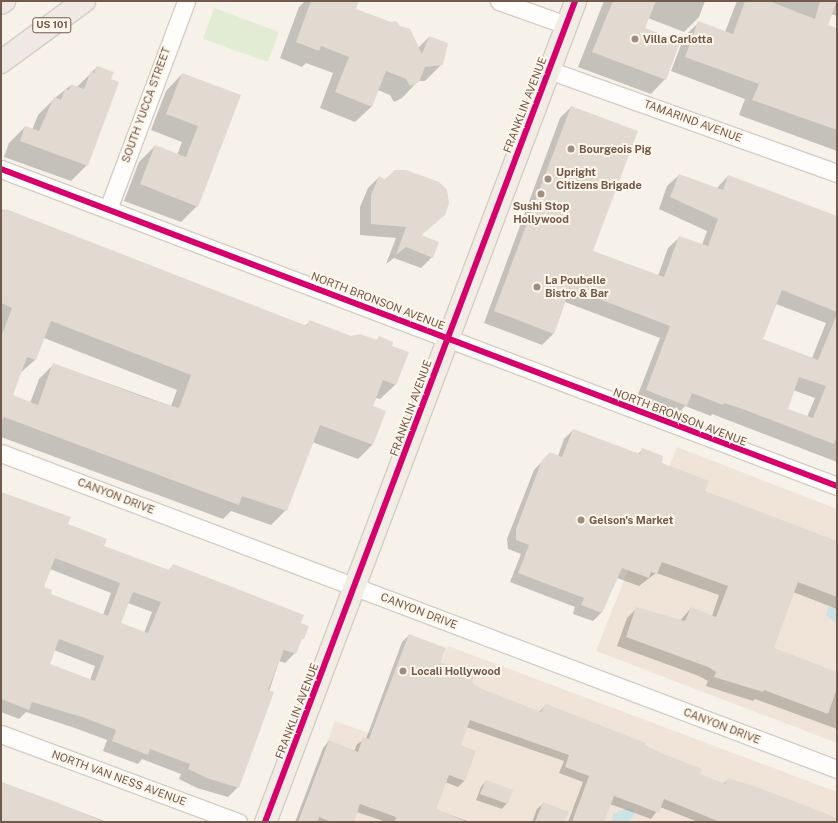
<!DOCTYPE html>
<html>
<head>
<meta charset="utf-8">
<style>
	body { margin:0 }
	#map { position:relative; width:838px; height:823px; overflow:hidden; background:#f6f1e9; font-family:"Public Sans",sans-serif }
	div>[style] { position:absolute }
	.residential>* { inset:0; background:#efe4d7 }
	.green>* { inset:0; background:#e2ecd4 }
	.water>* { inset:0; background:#cce3e5 }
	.shadow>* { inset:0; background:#0003 }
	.building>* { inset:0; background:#e2d9d1 }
	.roads { filter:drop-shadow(1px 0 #d4cdc6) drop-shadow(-1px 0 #d4cdc6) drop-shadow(0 1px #d4cdc6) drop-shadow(0 -1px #d4cdc6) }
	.minor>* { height:17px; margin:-8.5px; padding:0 8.5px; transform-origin:8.5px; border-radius:8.5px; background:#fefdfc }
	.major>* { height:21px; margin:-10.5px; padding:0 10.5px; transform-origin:10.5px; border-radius:10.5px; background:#f1ede5 }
	.highway>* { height:22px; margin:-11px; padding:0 11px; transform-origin:11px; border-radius:11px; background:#efe8e4 }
	.cycleway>* { height:6px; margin:-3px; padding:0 3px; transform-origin:3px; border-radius:3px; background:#d6006c }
	.dots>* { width:11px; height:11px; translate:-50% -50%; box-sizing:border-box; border:2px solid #fef6ea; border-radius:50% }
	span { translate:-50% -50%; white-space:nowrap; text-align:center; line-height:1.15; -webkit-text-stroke:4px #fef6ea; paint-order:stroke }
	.shield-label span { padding:1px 3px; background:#fef6ea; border:1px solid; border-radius:3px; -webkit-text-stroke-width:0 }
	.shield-label { font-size:10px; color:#71594b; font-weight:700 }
	.poi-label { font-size:11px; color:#71594b; font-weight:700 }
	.left { translate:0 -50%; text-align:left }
	.street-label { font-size:11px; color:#71594b }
	.frame { position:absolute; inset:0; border:2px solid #71594b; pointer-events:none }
</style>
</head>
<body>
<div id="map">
	<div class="residential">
		<i style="clip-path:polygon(677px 447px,837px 509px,837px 743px,596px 651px)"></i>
		<i style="clip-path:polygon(448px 646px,837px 792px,837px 822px,297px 822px,335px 721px,408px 747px)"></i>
	</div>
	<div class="green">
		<i style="clip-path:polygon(214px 8px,279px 32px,268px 62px,203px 39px)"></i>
	</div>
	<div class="water">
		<i style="clip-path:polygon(828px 607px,837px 607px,837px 624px,826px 615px)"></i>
		<i style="clip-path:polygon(628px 808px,634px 811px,634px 815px,630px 821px,612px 821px,613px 814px)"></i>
	</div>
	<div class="shadow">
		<i style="clip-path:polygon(305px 1px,356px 1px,355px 9px,418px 48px,429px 37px,442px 64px,425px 81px,418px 81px,402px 98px,394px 102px,390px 95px,378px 90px,372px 106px,355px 122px,320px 108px,333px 73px,306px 63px,302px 67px,280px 58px,299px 7px)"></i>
		<i style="clip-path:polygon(604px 1px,705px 1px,699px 17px,684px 32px,648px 18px,644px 29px,665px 79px,651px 94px,578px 67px)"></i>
		<i style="clip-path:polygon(737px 1px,837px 1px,837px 16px,831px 14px,827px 26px,837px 29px,837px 151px,739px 115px,745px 99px,671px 71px,684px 37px,698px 23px,725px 32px)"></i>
		<i style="clip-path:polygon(97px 67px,87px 165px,71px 181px,4px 157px,9px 143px,25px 127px,32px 130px,38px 115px,55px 98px,71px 85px,77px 87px)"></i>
		<i style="clip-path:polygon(182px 74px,240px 96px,197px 206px,181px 222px,124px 201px,139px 162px,155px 146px,177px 155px,182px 142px,151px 130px,166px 91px)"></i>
		<i style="clip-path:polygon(evenodd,571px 107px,592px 252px,658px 276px,668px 248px,680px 237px,702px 245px,707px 231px,659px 209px,667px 186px,679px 175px,716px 189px,728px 176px,837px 217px,837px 462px,712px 414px,711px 416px,685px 406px,675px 417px,635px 402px,660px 338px,565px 302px,554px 333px,542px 345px,484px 323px,560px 118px,571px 107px,776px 304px,826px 323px,812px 358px,762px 340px,776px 304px,571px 107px,793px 390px,815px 398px,807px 417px,786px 409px,793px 390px)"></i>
		<i style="clip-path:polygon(379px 177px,444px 215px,420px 236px,432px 257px,421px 268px,394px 258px,386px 264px,396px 238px,360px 235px,360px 207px,368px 188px)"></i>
		<i style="clip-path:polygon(evenodd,1px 209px,305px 326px,310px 321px,350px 337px,376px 341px,379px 338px,391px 346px,407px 353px,395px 385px,380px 399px,376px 398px,372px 407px,373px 444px,358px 459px,312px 442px,286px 510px,271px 525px,231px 511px,223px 519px,1px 437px,1px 209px,44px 338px,177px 390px,171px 406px,54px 364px,39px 379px,30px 403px,11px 396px,19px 374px,35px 360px,44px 338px)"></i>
		<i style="clip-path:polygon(573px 430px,637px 455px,642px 450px,704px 492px,837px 542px,837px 609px,793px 592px,772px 648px,837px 673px,837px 729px,755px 699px,753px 701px,706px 686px,708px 681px,699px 676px,617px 646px,627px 618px,636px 609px,680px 621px,691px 608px,712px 616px,719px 595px,656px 573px,639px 586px,617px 578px,602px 612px,593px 621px,573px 614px,575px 607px,510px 582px,521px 554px,508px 549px,507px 539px,534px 470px,550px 453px,558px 456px,564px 439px)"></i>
		<i style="clip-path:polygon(evenodd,1px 492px,67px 524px,103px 547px,168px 571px,174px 565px,300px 623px,295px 653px,285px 663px,279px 661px,238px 787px,228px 797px,197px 788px,179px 779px,181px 774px,142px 759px,138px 764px,103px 751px,107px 740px,75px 728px,26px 712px,19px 719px,1px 712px,1px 492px,50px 569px,111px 593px,103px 615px,49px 595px,43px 587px,50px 569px,1px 492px,128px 603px,152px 612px,144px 633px,120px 624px,128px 603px,1px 492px,54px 650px,95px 666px,90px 680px,48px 665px,54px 650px)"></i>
		<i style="clip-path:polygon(409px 635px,440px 663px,482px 690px,539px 712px,546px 705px,644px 746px,698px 774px,723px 784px,728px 779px,826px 822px,698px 822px,660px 807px,651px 819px,610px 804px,603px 822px,568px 822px,583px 782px,559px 773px,564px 761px,466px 727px,459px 745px,464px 781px,458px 787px,445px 782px,434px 809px,470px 822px,386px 822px,357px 812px,353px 822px,295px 822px,323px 748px,329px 741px,354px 752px,357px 744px,366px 739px,402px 642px)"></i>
		<i style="clip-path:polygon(486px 781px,507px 803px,502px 809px,476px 800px,481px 787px)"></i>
		<i style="clip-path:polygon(1px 782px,107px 822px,1px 822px)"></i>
		<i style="clip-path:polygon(544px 803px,563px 822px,532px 822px,537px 809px)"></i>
	</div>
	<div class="building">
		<i style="clip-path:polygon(311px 1px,359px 1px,356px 9px,391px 22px,396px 21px,400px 26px,410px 29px,422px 54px,429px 36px,448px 43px,443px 65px,425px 67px,419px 82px,410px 86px,406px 79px,386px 71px,372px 107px,335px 92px,349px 57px,321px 46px,319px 51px,296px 42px)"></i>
		<i style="clip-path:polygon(613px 1px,656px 1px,645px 28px,680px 42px,666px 80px,592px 52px)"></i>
		<i style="clip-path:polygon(745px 1px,769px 1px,815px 19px,820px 1px,837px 1px,828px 25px,837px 28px,837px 130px,752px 100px,759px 84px,685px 57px,698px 21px,733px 34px)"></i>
		<i style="clip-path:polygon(97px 66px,114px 72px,111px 79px,119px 82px,88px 166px,20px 141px,25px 126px,39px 131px,54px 97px,61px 100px,65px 89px,69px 90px,71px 84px,84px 89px,91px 71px,94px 73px)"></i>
		<i style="clip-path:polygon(182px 73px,241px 95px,198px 207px,140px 184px,155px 145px,186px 157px,198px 126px,166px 114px)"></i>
		<i style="clip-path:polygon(evenodd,571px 106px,638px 131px,593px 251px,664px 277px,679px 236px,708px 246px,718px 219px,670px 197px,679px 174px,723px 190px,728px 175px,837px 216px,837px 312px,782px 290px,763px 339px,818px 360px,837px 314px,837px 436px,834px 444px,740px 408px,724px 403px,723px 405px,692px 393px,687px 406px,646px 390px,670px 326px,570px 288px,554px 334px,494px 311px,571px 106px,799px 377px,826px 386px,813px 418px,788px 409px,799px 377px)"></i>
		<i style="clip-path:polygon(395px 170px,406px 170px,439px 182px,447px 190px,449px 203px,445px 215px,421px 235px,439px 242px,433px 258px,406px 247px,396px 255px,406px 227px,371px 224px,371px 195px,379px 176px,385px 179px)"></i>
		<i style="clip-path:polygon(evenodd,6px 209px,307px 326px,309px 320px,351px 336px,360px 334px,377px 340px,379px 336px,393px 342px,392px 346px,409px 352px,396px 385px,383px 380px,373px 406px,386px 411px,373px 445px,320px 425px,287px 511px,242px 496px,239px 505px,4px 417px,1px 422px,1px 337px,12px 308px,1px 303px,1px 210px,5px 211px,6px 209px,51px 321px,191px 375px,179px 408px,146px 398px,53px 363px,38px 405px,13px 395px,27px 357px,36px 360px,51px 321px)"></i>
		<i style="clip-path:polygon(573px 429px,640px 454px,642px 448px,663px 456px,662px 463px,709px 481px,705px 491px,837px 541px,837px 597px,798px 582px,774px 648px,837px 672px,837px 688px,828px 714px,764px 690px,763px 692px,714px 677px,716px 672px,708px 667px,626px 637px,636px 607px,685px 621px,691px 607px,716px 617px,728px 586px,662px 562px,657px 574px,651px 572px,649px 578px,622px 568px,602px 613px,581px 605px,584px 598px,518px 573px,529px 545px,516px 540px,516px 529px,542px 460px,550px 452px,562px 457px)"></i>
		<i style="clip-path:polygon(evenodd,1px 492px,71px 517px,68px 524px,107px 539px,104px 546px,169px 570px,173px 564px,304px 615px,301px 623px,309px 626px,304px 639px,302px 639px,296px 654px,284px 650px,268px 690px,274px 692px,239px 788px,207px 778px,188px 769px,190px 764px,150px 749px,148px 755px,112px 741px,116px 730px,85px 718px,32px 702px,29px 710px,1px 699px,1px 492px,55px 558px,120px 583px,108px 616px,51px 594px,52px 590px,44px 587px,55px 558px,1px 492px,133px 592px,161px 602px,148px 633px,121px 623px,133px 592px,1px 492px,59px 639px,104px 656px,95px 681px,50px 664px,59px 639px)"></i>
		<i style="clip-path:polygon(409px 634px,446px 648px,441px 662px,475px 675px,472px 683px,482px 689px,541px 712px,546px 704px,646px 743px,645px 745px,661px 753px,702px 769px,700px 774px,725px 784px,727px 778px,754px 786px,837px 818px,837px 822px,720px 822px,664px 799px,659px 813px,614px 796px,604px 822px,572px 822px,589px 776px,565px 767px,569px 755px,470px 720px,461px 745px,476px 751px,465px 781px,449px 775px,436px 809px,467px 822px,395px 822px,396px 817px,360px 804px,354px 822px,331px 822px,319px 817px,318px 822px,298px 822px,329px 740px,358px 752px,363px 737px,369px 739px)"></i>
		<i style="clip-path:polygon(486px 780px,513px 790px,508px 804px,480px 794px)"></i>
		<i style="clip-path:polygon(1px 782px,56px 802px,104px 822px,1px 822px)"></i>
		<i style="clip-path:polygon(543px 802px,569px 812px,564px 822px,535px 822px)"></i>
	</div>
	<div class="roads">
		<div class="minor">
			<i style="left:499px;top:1px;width:71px;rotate:19.7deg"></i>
			<i style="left:549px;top:70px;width:306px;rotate:19.7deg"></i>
			<i style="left:1px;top:169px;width:894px;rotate:20.77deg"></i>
			<i style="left:108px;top:209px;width:222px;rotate:-69.4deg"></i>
			<i style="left:1px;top:453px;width:894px;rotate:20.71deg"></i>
			<i style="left:1px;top:734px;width:253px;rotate:20.4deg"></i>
		</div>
		<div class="major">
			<i style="left:265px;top:822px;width:878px;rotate:-69.31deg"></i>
		</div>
		<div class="highway">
			<i style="left:1px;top:3px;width:4px;rotate:-34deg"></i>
			<i style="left:1px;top:62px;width:103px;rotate:-36.3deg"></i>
		</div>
	</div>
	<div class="cycleway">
		<i style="left:1px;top:169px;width:894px;rotate:20.77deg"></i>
		<i style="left:265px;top:822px;width:878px;rotate:-69.31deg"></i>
	</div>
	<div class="dots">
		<i style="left:635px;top:39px;background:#a08e82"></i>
		<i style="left:571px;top:149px;background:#a08e82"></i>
		<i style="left:548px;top:179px;background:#a08e82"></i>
		<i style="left:541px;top:194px;background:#a08e82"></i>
		<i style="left:537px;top:287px;background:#a08e82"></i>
		<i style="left:581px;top:520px;background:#a08e82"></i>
		<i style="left:403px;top:671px;background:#a08e82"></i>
	</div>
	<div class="shield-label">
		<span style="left:52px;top:25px">US 101</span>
	</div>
	<div class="poi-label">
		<span class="left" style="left:643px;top:39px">Villa Carlotta</span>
		<span class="left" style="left:579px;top:149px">Bourgeois Pig</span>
		<span class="left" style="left:556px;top:179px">Upright<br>Citizens Brigade</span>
		<span style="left:541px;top:213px">Sushi Stop<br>Hollywood</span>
		<span class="left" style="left:545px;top:287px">La Poubelle<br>Bistro &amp; Bar</span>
		<span class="left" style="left:589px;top:520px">Gelson's Market</span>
		<span class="left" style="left:411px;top:671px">Locali Hollywood</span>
	</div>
	<div class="street-label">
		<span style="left:146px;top:105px;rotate:-70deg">SOUTH YUCCA STREET</span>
		<span style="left:525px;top:105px;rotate:-69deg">FRANKLIN AVENUE</span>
		<span style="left:693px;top:121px;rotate:20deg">TAMARIND AVENUE</span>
		<span style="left:378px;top:301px;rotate:21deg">NORTH BRONSON AVENUE</span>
		<span style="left:411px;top:408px;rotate:-70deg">FRANKLIN AVENUE</span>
		<span style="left:680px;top:417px;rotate:21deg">NORTH BRONSON AVENUE</span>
		<span style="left:116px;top:496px;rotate:21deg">CANYON DRIVE</span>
		<span style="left:419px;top:611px;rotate:21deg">CANYON DRIVE</span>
		<span style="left:297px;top:711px;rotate:-69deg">FRANKLIN AVENUE</span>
		<span style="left:722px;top:726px;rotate:21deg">CANYON DRIVE</span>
		<span style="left:119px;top:778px;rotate:20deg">NORTH VAN NESS AVENUE</span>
	</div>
	<div class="frame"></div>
</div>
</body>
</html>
